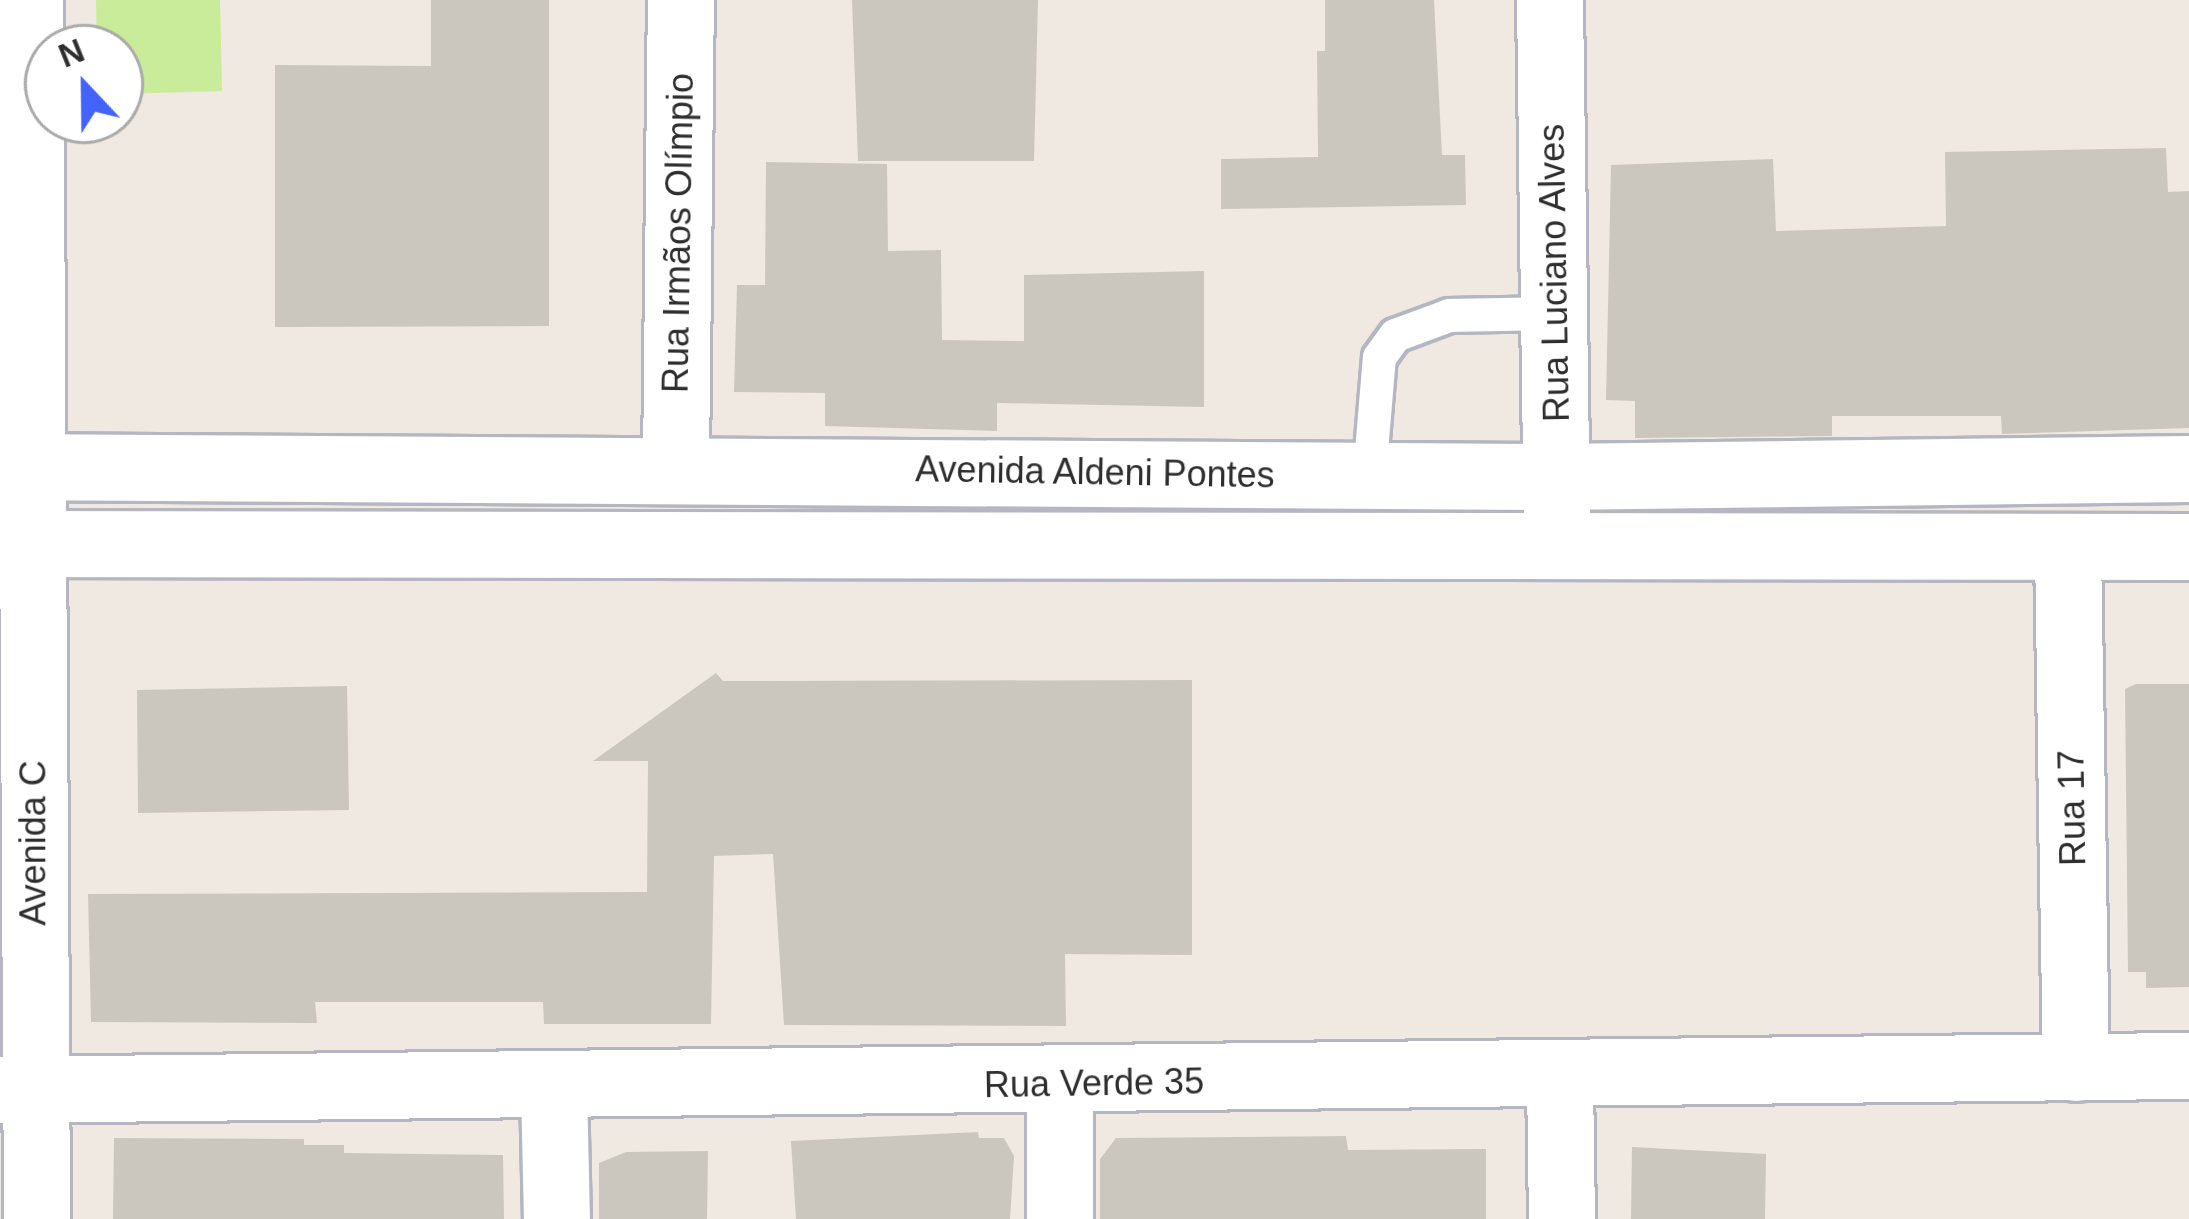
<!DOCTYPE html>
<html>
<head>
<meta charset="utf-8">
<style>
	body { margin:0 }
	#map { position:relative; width:2189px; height:1219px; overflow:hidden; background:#efe9e1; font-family:Helvetica,sans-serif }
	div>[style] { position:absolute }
	.pitch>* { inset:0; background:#c9ec9a }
	.building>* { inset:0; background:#cbc7bf }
	.roads { filter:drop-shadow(3px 0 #b4b7c1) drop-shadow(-3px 0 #b4b7c1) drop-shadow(0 3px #b4b7c1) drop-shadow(0 -3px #b4b7c1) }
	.lane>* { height:33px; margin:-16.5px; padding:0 16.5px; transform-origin:16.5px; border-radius:16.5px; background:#fff }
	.street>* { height:66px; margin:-33px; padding:0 33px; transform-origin:33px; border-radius:33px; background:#fff }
	.secondary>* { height:66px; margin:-33px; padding:0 33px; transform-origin:33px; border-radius:33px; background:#fff }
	span { translate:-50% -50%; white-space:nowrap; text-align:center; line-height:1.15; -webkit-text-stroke:9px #fff; paint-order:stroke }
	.street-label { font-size:36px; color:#2e2e2e }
	.north { position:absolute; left:24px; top:24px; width:120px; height:120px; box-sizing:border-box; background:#fff; border:3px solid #ababab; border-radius:50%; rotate:338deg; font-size:33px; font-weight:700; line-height:48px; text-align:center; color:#2e2e2e }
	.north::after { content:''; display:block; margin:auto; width:42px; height:54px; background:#4264fb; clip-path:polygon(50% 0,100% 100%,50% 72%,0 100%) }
</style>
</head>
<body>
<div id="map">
	<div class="pitch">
		<i style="clip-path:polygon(96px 0,220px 0,222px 91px,120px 94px,120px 48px,97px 48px)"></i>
	</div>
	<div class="building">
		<i style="clip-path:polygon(431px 0,549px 0,549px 326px,275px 327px,275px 65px,431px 66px)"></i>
		<i style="clip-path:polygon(852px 0,1038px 0,1034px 161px,858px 161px)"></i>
		<i style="clip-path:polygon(1325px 0,1434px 0,1442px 155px,1465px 155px,1466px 205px,1221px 209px,1221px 159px,1318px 157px,1317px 51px,1325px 51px)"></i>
		<i style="clip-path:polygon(2166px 148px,2168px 192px,2189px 191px,2189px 428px,2002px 434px,2001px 416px,1832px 416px,1832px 436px,1635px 438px,1635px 401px,1606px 400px,1611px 165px,1773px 159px,1776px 231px,1946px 226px,1945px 152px)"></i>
		<i style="clip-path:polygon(766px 162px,887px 164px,888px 251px,941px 250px,942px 340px,1024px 341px,1024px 275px,1204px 271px,1204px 407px,997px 403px,997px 431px,825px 426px,825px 393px,734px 392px,737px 285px,765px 285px)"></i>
		<i style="clip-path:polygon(716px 673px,723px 681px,1192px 680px,1192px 955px,1065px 954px,1066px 1026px,784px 1025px,773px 854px,714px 856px,711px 1024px,544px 1024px,543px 1002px,315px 1002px,317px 1023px,91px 1022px,88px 894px,647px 892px,648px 761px,593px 761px)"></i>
		<i style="clip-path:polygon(2136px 684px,2189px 684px,2189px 987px,2146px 988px,2146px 972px,2128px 972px,2125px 689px)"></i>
		<i style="clip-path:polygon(347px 686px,349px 810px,138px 813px,137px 690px)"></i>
		<i style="clip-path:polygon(978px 1132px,979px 1138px,1004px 1138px,1014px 1156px,1010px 1219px,796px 1219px,791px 1141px)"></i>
		<i style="clip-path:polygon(1346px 1136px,1348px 1150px,1486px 1149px,1486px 1219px,1100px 1219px,1100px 1159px,1116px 1138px)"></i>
		<i style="clip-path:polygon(114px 1138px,304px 1139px,304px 1145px,344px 1145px,344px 1153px,503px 1155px,504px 1219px,113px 1219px)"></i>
		<i style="clip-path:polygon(1632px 1147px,1766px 1154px,1765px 1219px,1631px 1219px)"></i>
		<i style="clip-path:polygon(708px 1151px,707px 1219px,599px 1219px,599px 1163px,626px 1152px)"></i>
	</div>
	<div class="roads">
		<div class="lane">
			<i style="left:1369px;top:475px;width:118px;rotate:-85.2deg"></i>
			<i style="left:1379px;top:357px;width:27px;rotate:-54deg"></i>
			<i style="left:1395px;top:335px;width:58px;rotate:-20.3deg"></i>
			<i style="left:1449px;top:315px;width:105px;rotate:-1.1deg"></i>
		</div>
		<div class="street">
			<i style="left:30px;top:0;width:1219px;rotate:89.67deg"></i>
			<i style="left:1550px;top:0;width:536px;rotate:89.25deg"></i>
			<i style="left:676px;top:466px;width:466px;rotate:-89.4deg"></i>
			<i style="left:2068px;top:548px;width:520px;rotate:89.12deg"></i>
			<i style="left:1560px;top:1078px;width:141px;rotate:89.2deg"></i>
			<i style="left:1060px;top:1084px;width:135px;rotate:90deg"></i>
			<i style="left:554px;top:1089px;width:130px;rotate:88.7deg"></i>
			<i style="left:0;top:1090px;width:2189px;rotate:-0.63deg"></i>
		</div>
		<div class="secondary">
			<i style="left:0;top:467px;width:1556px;rotate:0.37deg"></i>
			<i style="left:1556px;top:477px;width:633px;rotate:-0.72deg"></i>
			<i style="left:0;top:544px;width:2189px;rotate:0.08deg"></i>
		</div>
	</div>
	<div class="street-label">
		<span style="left:678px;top:233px;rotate:-89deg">Rua Irmãos Olímpio</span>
		<span style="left:1554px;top:273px;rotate:-91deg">Rua Luciano Alves</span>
		<span style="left:1095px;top:472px;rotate:1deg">Avenida Aldeni Pontes</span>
		<span style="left:2072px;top:808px;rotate:-91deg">Rua 17</span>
		<span style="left:33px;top:843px;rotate:-90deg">Avenida C</span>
		<span style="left:1094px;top:1083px;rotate:-1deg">Rua Verde 35</span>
	</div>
	<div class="north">N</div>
</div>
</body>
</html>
